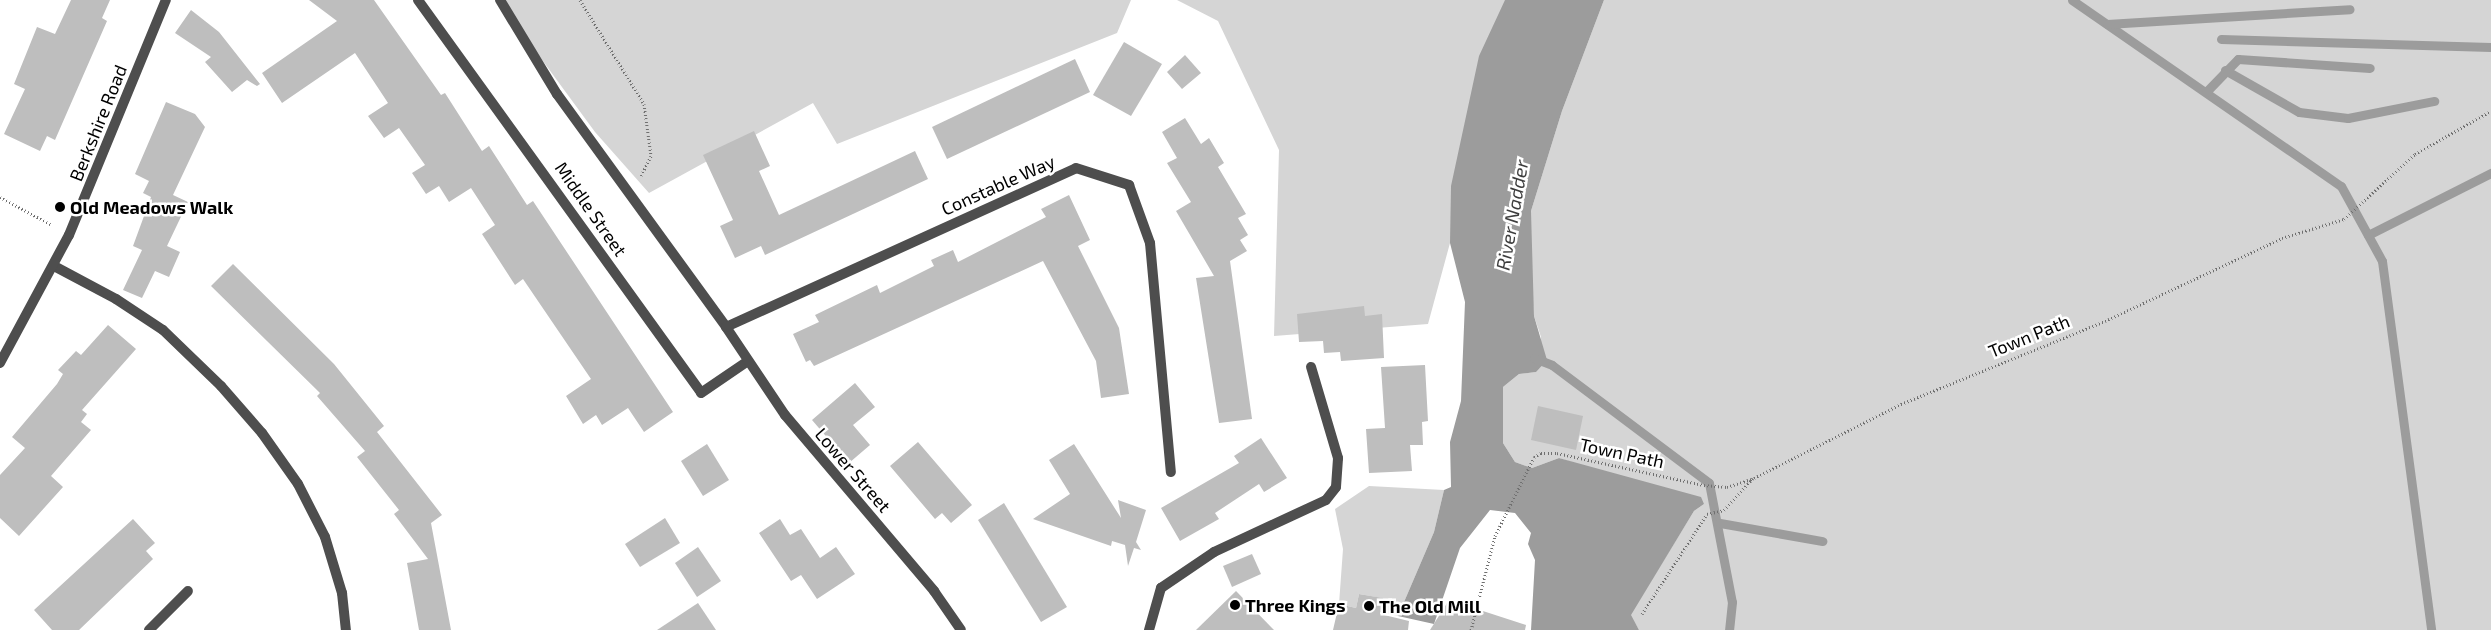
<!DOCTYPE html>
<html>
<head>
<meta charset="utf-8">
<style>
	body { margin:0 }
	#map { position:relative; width:2491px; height:630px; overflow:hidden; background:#fff; font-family:"Exo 2",sans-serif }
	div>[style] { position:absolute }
	.green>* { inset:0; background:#d5d5d5 }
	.water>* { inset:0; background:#9c9c9c }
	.stream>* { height:9px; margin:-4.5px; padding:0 4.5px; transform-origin:4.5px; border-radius:4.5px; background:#9c9c9c }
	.building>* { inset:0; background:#bebebe }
	.path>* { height:3px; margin-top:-1.5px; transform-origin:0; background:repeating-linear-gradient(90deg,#707070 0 1px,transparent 0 3.5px) }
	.street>* { height:10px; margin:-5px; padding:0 5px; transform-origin:5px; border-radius:5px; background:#4e4e4e }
	.dots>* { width:14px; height:14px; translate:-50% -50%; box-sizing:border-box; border:2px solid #fff; border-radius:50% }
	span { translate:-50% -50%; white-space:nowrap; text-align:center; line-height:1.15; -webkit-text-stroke:5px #fff; paint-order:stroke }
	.street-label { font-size:18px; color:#000 }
	.poi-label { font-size:18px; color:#000; font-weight:700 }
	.left { translate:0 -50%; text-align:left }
	.water-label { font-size:19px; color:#3d3d3d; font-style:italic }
</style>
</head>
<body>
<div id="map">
	<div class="green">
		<i style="clip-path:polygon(498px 0,1131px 0,1117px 33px,837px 144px,813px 103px,649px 193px,595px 132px)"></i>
		<i style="clip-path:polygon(1177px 0,1554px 0,1450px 243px,1428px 324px,1274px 336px,1279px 150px,1218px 21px)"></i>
		<i style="clip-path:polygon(1604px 0,2491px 0,2491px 630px,1639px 630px,1630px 615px,1694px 511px,1704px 504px,1559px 458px,1532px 468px,1515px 462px,1503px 443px,1503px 387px,1519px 374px,1536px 372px,1541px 337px,1534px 316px,1531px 281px,1531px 211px,1562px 111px)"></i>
		<i style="clip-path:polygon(1369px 486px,1444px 490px,1434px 532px,1398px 616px,1380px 612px,1382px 598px,1359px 594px,1356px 608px,1339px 604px,1343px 549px,1335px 509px)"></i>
	</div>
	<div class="water">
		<i style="clip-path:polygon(1505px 0,1604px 0,1562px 111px,1531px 211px,1534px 316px,1547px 360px,1536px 372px,1519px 374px,1503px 387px,1503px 443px,1515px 462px,1532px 468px,1559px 458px,1701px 497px,1704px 504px,1694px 511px,1631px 615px,1639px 630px,1531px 630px,1535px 560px,1528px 544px,1531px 533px,1515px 513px,1490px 510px,1460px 548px,1434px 624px,1398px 616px,1434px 532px,1444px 490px,1451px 487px,1450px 442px,1461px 401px,1465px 302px,1450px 243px,1451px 186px,1479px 56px)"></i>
	</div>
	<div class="stream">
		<i style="left:2072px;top:0;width:327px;rotate:34.7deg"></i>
		<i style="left:2341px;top:186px;width:85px;rotate:61.3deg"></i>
		<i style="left:2382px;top:261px;width:372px;rotate:82.4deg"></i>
		<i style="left:2107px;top:24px;width:243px;rotate:-3.5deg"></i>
		<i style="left:2221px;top:39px;width:270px;rotate:1.7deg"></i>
		<i style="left:2225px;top:70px;width:85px;rotate:29.6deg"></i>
		<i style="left:2299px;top:112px;width:49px;rotate:7deg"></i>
		<i style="left:2348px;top:118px;width:88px;rotate:-11.2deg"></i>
		<i style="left:2206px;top:92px;width:46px;rotate:-45.9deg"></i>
		<i style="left:2238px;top:59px;width:132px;rotate:3.9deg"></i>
		<i style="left:2368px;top:235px;width:138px;rotate:-26.8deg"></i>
		<i style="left:1534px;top:358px;width:19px;rotate:21deg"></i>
		<i style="left:1552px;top:365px;width:196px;rotate:36.9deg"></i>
		<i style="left:1709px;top:483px;width:121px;rotate:79.1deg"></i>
		<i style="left:1732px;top:602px;width:28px;rotate:96deg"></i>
		<i style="left:1720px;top:523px;width:104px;rotate:10deg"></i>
	</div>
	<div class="building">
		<i style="clip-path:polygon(71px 0,110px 0,102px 18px,107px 21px,55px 140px,47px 136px,40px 151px,4px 134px,25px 89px,14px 84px,37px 27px,55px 34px)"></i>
		<i style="clip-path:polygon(309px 0,374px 0,441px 95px,445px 93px,482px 151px,489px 146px,527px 205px,533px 201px,673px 412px,644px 432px,628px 408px,602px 425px,596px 415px,583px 424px,566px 396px,591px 379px,523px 279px,515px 285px,482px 234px,495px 225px,471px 188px,449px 202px,439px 186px,426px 194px,412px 173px,425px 165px,399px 128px,384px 138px,368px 116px,388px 103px,355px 53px,282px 103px,262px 73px,337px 21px)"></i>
		<i style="clip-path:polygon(191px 10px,219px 32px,260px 84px,257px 86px,247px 80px,232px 92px,205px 62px,211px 57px,175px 33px)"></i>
		<i style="clip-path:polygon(1124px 42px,1162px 64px,1131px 116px,1093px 95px)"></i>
		<i style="clip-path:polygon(1185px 55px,1201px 73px,1182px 89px,1167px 72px)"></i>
		<i style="clip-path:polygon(1075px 59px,1090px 92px,947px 159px,932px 127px)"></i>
		<i style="clip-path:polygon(166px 102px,195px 114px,205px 127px,173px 195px,188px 202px,167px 246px,180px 252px,169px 277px,155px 271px,142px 298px,123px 290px,142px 250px,133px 246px,151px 197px,143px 193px,149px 181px,135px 174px)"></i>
		<i style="clip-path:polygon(1185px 118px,1201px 144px,1209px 138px,1224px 163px,1218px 167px,1246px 214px,1238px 218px,1248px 235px,1240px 240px,1247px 251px,1230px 261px,1252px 419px,1219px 423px,1196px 278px,1214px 276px,1176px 211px,1191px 202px,1167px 163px,1177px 158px,1162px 132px)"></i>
		<i style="clip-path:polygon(754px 131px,770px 166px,759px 171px,779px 215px,915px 151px,928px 179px,765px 255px,761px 246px,735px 258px,720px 226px,733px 220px,703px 155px)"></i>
		<i style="clip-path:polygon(1069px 195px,1090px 240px,1078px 246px,1119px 328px,1129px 394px,1101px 398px,1096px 361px,1043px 261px,814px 366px,810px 360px,806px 362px,793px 334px,819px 322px,815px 315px,877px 285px,880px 293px,934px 266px,931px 260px,953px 250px,958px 262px,1046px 217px,1041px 209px)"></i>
		<i style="clip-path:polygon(233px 264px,334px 364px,384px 426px,377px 432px,442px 515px,431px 523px,451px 630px,419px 630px,407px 563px,428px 559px,394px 514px,399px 510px,357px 457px,365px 451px,317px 396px,320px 393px,211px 286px)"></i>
		<i style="clip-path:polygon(1364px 306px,1365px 316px,1382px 314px,1384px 358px,1341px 361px,1340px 352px,1324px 353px,1323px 341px,1299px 342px,1297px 314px)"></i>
		<i style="clip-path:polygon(108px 325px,136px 349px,82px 410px,87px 414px,81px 422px,91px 430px,51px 476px,63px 487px,19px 536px,0 518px,0 475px,25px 448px,12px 437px,57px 384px,63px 374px,58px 370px,76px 351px,81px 355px)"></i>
		<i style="clip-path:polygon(1425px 365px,1428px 421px,1422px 422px,1423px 445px,1410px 445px,1412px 471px,1369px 473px,1366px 429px,1385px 428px,1381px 367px)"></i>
		<i style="clip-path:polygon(855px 383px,875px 407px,853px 425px,870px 445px,849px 463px,812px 420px)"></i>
		<i style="clip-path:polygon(1538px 406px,1583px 416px,1576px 450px,1531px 440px)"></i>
		<i style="clip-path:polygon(1261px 438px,1287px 478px,1264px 492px,1259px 484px,1215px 513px,1219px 519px,1180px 541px,1161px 508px,1239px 463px,1234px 456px)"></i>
		<i style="clip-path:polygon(918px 442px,972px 505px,951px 523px,942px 513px,935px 519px,890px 466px)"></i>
		<i style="clip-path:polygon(707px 444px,729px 480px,703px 496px,681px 461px)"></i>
		<i style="clip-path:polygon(1074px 444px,1121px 518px,1118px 500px,1146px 510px,1136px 542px,1141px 550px,1134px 548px,1128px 566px,1125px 545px,1112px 541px,1111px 546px,1033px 519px,1070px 494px,1049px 460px)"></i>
		<i style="clip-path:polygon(1004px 503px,1067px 607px,1041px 622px,978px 520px)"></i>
		<i style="clip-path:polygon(665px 518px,680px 543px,640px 567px,625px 544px)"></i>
		<i style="clip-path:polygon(133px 519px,155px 543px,146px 551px,153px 559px,79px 630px,52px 630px,34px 610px)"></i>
		<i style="clip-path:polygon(780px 519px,790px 535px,801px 529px,820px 558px,836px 547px,855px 574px,817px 599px,801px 575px,791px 581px,759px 533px)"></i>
		<i style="clip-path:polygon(698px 547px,721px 581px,697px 597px,675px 563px)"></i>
		<i style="clip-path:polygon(1252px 554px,1261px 574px,1232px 587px,1223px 566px)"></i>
		<i style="clip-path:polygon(1236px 591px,1274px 630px,1196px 630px)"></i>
		<i style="clip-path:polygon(1359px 594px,1383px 598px,1380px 614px,1409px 621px,1408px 630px,1333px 630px,1339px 604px,1356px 608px)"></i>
		<i style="clip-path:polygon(1449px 600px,1526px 625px,1525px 630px,1430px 630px)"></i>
		<i style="clip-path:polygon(698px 603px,716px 630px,657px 630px)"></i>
	</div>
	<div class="path">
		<i style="left:580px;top:0;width:122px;rotate:58.4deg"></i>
		<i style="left:644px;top:104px;width:52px;rotate:82.3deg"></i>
		<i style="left:651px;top:156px;width:22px;rotate:117deg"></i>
		<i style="left:0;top:197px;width:59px;rotate:28.3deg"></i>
		<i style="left:1642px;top:614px;width:119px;rotate:-57deg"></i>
		<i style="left:1707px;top:514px;width:17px;rotate:-13deg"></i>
		<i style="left:1724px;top:510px;width:43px;rotate:-47.8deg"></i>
		<i style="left:1471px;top:630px;width:97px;rotate:-75.7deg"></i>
		<i style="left:1495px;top:536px;width:88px;rotate:-63.7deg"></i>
		<i style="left:1534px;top:457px;width:8px;rotate:-30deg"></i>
		<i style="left:1541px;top:453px;width:16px"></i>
		<i style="left:1557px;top:453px;width:150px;rotate:12.3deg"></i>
		<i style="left:1704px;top:485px;width:23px;rotate:5deg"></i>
		<i style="left:1727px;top:487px;width:28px;rotate:-18deg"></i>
		<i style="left:1754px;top:478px;width:165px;rotate:-26.7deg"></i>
		<i style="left:1901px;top:404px;width:220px;rotate:-22.1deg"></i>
		<i style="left:2105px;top:321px;width:195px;rotate:-25.1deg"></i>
		<i style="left:2282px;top:238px;width:65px;rotate:-17deg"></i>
		<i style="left:2344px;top:219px;width:96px;rotate:-42.5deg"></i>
		<i style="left:2415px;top:154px;width:87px;rotate:-29.5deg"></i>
	</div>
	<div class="street">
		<i style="left:418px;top:0;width:484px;rotate:54.2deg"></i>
		<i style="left:701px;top:393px;width:57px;rotate:-34.2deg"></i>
		<i style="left:500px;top:0;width:110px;rotate:58.8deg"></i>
		<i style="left:557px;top:94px;width:288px;rotate:54deg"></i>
		<i style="left:726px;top:327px;width:106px;rotate:56.2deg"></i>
		<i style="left:785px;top:415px;width:231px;rotate:49.7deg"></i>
		<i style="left:934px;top:591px;width:47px;rotate:55.3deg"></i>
		<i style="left:54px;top:266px;width:70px;rotate:28deg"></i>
		<i style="left:116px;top:299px;width:56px;rotate:33.4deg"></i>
		<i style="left:163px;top:330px;width:81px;rotate:44deg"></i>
		<i style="left:221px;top:386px;width:62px;rotate:48.9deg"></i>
		<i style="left:262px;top:433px;width:62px;rotate:54.8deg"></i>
		<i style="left:298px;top:484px;width:59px;rotate:63deg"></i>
		<i style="left:325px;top:537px;width:59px;rotate:73.1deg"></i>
		<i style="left:342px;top:593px;width:37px;rotate:84deg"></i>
		<i style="left:726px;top:327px;width:384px;rotate:-24.4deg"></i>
		<i style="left:1076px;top:168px;width:56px;rotate:17.8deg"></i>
		<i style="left:1129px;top:185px;width:62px;rotate:70.1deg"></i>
		<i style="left:1150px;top:243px;width:230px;rotate:84.8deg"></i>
		<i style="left:0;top:363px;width:145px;rotate:-61.7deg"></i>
		<i style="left:69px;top:235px;width:254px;rotate:-67.6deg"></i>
		<i style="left:149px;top:630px;width:55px;rotate:-45deg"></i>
		<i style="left:1149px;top:630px;width:44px;rotate:-74.1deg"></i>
		<i style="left:1161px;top:588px;width:64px;rotate:-34.2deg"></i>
		<i style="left:1214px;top:552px;width:123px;rotate:-24.9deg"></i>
		<i style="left:1326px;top:500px;width:16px;rotate:-52deg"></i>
		<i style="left:1336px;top:487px;width:29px;rotate:-86deg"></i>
		<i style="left:1338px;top:458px;width:95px;rotate:-106.5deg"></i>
	</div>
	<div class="dots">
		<i style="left:60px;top:207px;background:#000"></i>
		<i style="left:1235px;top:605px;background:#000"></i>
		<i style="left:1369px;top:606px;background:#000"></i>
	</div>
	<div class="street-label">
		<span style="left:98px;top:123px;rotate:-68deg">Berkshire Road</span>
		<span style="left:998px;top:185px;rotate:-24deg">Constable Way</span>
		<span style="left:591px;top:209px;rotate:55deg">Middle Street</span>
		<span style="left:2029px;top:336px;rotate:-22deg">Town Path</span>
		<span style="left:1622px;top:453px;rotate:12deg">Town Path</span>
		<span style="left:853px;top:470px;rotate:49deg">Lower Street</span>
	</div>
	<div class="poi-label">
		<span class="left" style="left:70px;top:207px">Old Meadows Walk</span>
		<span class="left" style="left:1245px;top:605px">Three Kings</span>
		<span class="left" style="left:1379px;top:606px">The Old Mill</span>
	</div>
	<div class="water-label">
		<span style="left:1512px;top:215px;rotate:-80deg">River Nadder</span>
	</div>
</div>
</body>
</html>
